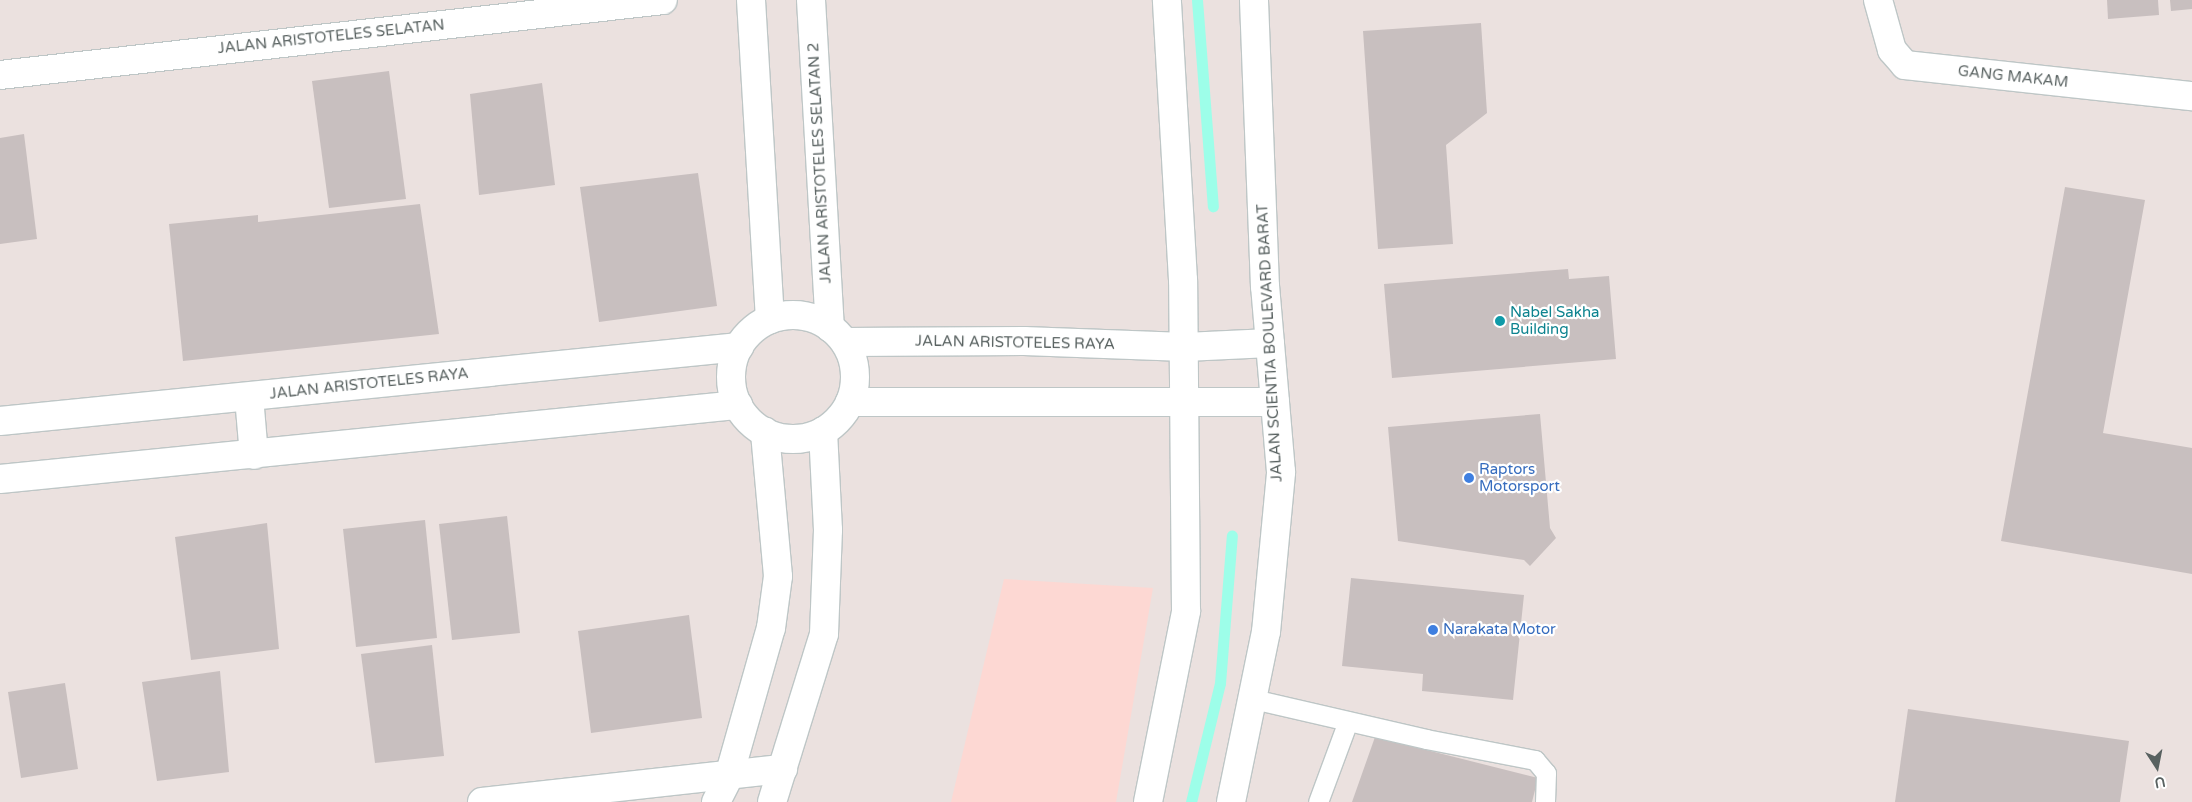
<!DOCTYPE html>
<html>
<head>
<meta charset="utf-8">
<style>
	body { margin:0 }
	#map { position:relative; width:2192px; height:802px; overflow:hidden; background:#ebe1df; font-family:"Varela Round",sans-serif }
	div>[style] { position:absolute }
	.commercial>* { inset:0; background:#fdd8d3 }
	.stream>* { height:11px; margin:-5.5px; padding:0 5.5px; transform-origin:5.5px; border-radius:5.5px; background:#9dfee9 }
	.building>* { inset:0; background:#c8bfbf }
	.roads { filter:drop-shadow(1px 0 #bec6c6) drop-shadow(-1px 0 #bec6c6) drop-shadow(0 1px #bec6c6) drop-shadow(0 -1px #bec6c6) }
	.lane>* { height:19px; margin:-9.5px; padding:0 9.5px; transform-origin:9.5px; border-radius:9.5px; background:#fff }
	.street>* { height:28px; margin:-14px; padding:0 14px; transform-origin:14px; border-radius:14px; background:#fff }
	.street>.ring { margin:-14px; padding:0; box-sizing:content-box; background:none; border:28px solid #fff; border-radius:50% }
	.secondary>* { height:28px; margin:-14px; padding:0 14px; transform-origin:14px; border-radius:14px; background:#fff }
	.dots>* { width:14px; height:14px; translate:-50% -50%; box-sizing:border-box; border:2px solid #fff; border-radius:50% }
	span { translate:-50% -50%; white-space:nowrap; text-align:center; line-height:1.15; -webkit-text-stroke:4.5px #fff; paint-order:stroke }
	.street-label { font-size:15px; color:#586160 }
	.culture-label { font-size:15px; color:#0d838f }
	.left { translate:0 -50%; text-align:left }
	.shop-label { font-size:15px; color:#366cbe }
	.north { position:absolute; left:2132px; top:742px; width:50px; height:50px; -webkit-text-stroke:4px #fff; paint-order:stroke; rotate:169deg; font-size:14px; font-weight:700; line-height:20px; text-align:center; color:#586160 }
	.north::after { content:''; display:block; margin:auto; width:18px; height:22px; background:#586160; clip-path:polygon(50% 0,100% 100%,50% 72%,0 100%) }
</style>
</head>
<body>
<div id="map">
	<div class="commercial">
		<i style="clip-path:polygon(1004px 579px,1153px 588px,1116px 802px,951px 802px)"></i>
	</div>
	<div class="stream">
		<i style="left:1197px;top:0;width:207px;rotate:85.6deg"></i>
		<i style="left:1191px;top:802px;width:122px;rotate:-76.3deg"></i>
		<i style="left:1220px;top:683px;width:148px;rotate:-85.4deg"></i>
	</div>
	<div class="building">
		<i style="clip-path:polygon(2107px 0,2158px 0,2159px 15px,2108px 19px)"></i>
		<i style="clip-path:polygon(2170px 0,2192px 0,2192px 9px,2171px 11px)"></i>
		<i style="clip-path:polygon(1481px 23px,1487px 113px,1446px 145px,1453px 244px,1378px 249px,1363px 31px)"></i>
		<i style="clip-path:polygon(389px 71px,406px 199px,329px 208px,312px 81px)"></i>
		<i style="clip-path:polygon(542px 83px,555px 185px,479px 195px,470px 94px)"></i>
		<i style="clip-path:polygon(24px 134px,37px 239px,0 244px,0 138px)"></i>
		<i style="clip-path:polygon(698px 173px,717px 306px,599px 322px,580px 187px)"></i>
		<i style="clip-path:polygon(2065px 187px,2145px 200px,2103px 433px,2192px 448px,2192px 574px,2001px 541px)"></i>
		<i style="clip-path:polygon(420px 204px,439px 334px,183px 361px,169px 224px,258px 215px,258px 222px)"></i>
		<i style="clip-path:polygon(1568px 269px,1569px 279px,1609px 276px,1616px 359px,1392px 378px,1384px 284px)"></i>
		<i style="clip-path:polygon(1540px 414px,1550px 528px,1556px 538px,1530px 566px,1524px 560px,1398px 541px,1388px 427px)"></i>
		<i style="clip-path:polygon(507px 516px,520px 633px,452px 640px,439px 524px)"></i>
		<i style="clip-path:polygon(425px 520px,437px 638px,356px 647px,343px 529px)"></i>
		<i style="clip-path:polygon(267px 523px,279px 649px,191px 660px,175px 537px)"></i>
		<i style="clip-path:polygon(1351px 578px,1524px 595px,1513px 700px,1422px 691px,1423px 674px,1342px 666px)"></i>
		<i style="clip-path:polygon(689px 615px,702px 718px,591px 733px,578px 631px)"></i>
		<i style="clip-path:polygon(432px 645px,444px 756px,375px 763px,361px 654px)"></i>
		<i style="clip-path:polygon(220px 671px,229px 772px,157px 781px,142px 682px)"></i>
		<i style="clip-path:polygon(65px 683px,78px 769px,21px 778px,8px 692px)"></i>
		<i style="clip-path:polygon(1908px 709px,2129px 741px,2120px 802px,1895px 802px)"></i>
		<i style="clip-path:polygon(1375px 737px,1538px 778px,1532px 802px,1352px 802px)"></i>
	</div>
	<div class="roads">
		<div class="lane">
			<i style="left:1253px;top:699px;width:178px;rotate:13deg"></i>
			<i style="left:1426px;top:739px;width:111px;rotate:10.9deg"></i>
			<i style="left:1535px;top:760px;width:17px;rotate:50deg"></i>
			<i style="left:1546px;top:773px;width:29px;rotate:92deg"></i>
			<i style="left:1318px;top:802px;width:86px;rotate:-69.7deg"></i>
		</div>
		<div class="street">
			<i style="left:751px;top:0;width:320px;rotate:86.6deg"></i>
			<i style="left:811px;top:0;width:328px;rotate:86.7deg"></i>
			<i style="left:1878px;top:0;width:52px;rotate:74.4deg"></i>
			<i style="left:1892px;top:50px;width:20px;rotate:49deg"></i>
			<i style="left:1905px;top:65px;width:289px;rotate:6.2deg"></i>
			<i style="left:0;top:75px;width:667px;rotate:-6.45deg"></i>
			<i class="ring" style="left:731px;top:315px;width:96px;height:96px"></i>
			<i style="left:845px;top:342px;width:179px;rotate:-0.3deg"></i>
			<i style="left:1024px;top:341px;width:161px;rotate:2.1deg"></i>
			<i style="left:1185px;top:347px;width:85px;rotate:-2.7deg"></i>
			<i style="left:249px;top:397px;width:58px;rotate:85.1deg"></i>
			<i style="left:850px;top:402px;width:425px"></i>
			<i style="left:0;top:421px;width:743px;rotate:-5.72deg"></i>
			<i style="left:0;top:479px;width:742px;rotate:-5.73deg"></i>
			<i style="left:482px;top:802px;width:303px;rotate:-6.3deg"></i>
			<i style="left:716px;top:802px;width:29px;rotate:-63deg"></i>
			<i style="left:729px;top:776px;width:154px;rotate:-74.2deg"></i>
			<i style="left:771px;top:628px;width:52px;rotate:-82.3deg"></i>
			<i style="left:778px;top:576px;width:145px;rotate:-95.2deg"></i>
			<i style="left:772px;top:802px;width:176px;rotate:-72.8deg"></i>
			<i style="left:824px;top:634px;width:104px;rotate:-87.8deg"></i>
			<i style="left:828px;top:530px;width:99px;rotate:-92.9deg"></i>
		</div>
		<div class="secondary">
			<i style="left:1148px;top:802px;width:195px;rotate:-78.7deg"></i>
			<i style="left:1186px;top:611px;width:331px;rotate:-90.5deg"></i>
			<i style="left:1183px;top:280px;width:280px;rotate:-93.3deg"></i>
			<i style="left:1231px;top:802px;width:174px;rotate:-78.4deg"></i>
			<i style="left:1266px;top:632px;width:161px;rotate:-84.6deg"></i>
			<i style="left:1281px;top:472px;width:186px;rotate:-94.9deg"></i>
			<i style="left:1265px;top:287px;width:287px;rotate:-92.2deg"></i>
		</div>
	</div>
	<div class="dots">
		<i style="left:1500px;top:321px;background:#0f9aa8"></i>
		<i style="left:1469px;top:478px;background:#3f7fe0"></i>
		<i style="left:1433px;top:630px;background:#3f7fe0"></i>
	</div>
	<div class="street-label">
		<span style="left:331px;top:37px;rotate:-6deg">JALAN ARISTOTELES SELATAN</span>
		<span style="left:2013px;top:77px;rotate:6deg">GANG MAKAM</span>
		<span style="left:820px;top:163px;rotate:-93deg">JALAN ARISTOTELES SELATAN 2</span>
		<span style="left:1015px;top:343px;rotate:1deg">JALAN ARISTOTELES RAYA</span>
		<span style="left:1270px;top:343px;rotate:-93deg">JALAN SCIENTIA BOULEVARD BARAT</span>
		<span style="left:369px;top:384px;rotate:-6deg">JALAN ARISTOTELES RAYA</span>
	</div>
	<div class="culture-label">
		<span class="left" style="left:1510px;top:321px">Nabel Sakha<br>Building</span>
	</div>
	<div class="shop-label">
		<span class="left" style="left:1479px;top:478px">Raptors<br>Motorsport</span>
		<span class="left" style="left:1443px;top:630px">Narakata Motor</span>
	</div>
	<div class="north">U</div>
</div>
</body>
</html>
